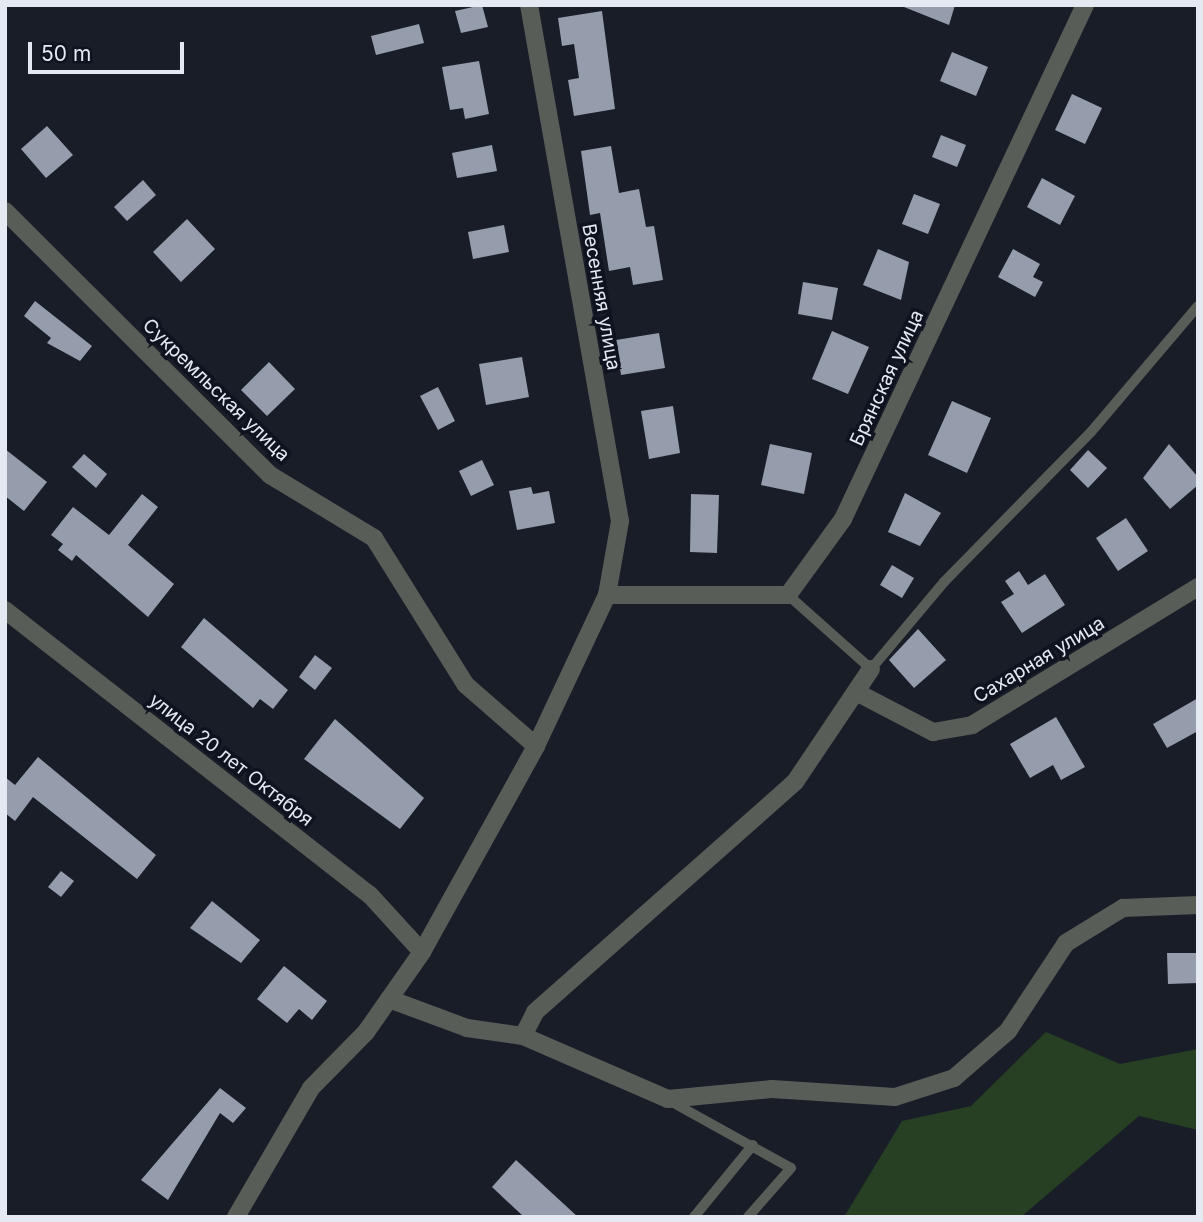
<!DOCTYPE html>
<html>
<head>
<meta charset="utf-8">
<style>
	body { margin:0 }
	#map { position:relative; width:1203px; height:1222px; overflow:hidden; background:#181d28; font-family:Inter,sans-serif }
	div>[style] { position:absolute }
	.green>* { inset:0; background:#273f23 }
	.building>* { inset:0; background:#959cab }
	.service>* { height:10px; margin:-5px; padding:0 5px; transform-origin:5px; border-radius:5px; background:#585d57 }
	.minor>* { height:18px; margin:-9px; padding:0 9px; transform-origin:9px; border-radius:9px; background:#585d57 }
	span { translate:-50% -50%; white-space:nowrap; text-align:center; line-height:1.15; -webkit-text-stroke:7px #0f131f; paint-order:stroke }
	.street-label { font-size:19px; color:#e5e9f1 }
	.frame { position:absolute; inset:0; border:7px solid #e5e9f1; pointer-events:none }
	.scale { position:absolute; left:28px; top:42px; width:156px; height:32px; box-sizing:border-box; border:4px solid #e5e9f1; border-top:0; padding-left:9px; font-size:21px; line-height:24px; white-space:nowrap; color:#e5e9f1; -webkit-text-stroke:5px #0f131f; paint-order:stroke }
</style>
</head>
<body>
<div id="map">
	<div class="green">
		<i style="clip-path:polygon(1046px 1032px,1120px 1064px,1198px 1049px,1198px 1130px,1139px 1116px,1021px 1217px,844px 1217px,902px 1121px,971px 1106px)"></i>
	</div>
	<div class="building">
		<i style="clip-path:polygon(482px 5px,488px 27px,461px 33px,455px 11px)"></i>
		<i style="clip-path:polygon(899px 5px,955px 5px,949px 25px)"></i>
		<i style="clip-path:polygon(602px 11px,615px 109px,574px 116px,568px 80px,579px 78px,574px 44px,562px 46px,558px 18px)"></i>
		<i style="clip-path:polygon(419px 24px,424px 43px,376px 55px,371px 36px)"></i>
		<i style="clip-path:polygon(952px 52px,988px 67px,976px 96px,940px 81px)"></i>
		<i style="clip-path:polygon(479px 61px,489px 114px,465px 119px,463px 108px,450px 110px,442px 67px)"></i>
		<i style="clip-path:polygon(1072px 94px,1102px 108px,1085px 144px,1055px 130px)"></i>
		<i style="clip-path:polygon(47px 126px,73px 155px,46px 178px,21px 149px)"></i>
		<i style="clip-path:polygon(941px 135px,966px 145px,957px 167px,932px 157px)"></i>
		<i style="clip-path:polygon(492px 145px,497px 171px,457px 178px,452px 153px)"></i>
		<i style="clip-path:polygon(611px 146px,619px 193px,639px 189px,646px 227px,654px 226px,663px 280px,633px 285px,630px 267px,609px 271px,600px 213px,590px 215px,581px 151px)"></i>
		<i style="clip-path:polygon(1042px 178px,1075px 196px,1060px 225px,1027px 207px)"></i>
		<i style="clip-path:polygon(143px 180px,156px 195px,127px 221px,114px 207px)"></i>
		<i style="clip-path:polygon(914px 194px,940px 204px,928px 234px,902px 224px)"></i>
		<i style="clip-path:polygon(187px 219px,215px 249px,181px 282px,153px 252px)"></i>
		<i style="clip-path:polygon(504px 225px,509px 252px,473px 259px,468px 232px)"></i>
		<i style="clip-path:polygon(878px 249px,909px 262px,901px 300px,863px 285px)"></i>
		<i style="clip-path:polygon(1013px 249px,1040px 264px,1033px 277px,1043px 282px,1035px 297px,998px 277px)"></i>
		<i style="clip-path:polygon(803px 282px,838px 288px,832px 320px,798px 314px)"></i>
		<i style="clip-path:polygon(35px 301px,92px 346px,80px 361px,47px 343px,51px 338px,24px 316px)"></i>
		<i style="clip-path:polygon(832px 331px,869px 347px,848px 394px,812px 379px)"></i>
		<i style="clip-path:polygon(659px 333px,665px 368px,621px 375px,616px 340px)"></i>
		<i style="clip-path:polygon(522px 357px,529px 397px,486px 405px,479px 364px)"></i>
		<i style="clip-path:polygon(269px 362px,295px 389px,267px 416px,241px 390px)"></i>
		<i style="clip-path:polygon(438px 387px,455px 421px,438px 430px,420px 396px)"></i>
		<i style="clip-path:polygon(952px 401px,991px 418px,967px 473px,928px 455px)"></i>
		<i style="clip-path:polygon(673px 406px,680px 453px,649px 459px,641px 411px)"></i>
		<i style="clip-path:polygon(770px 444px,812px 453px,804px 494px,761px 485px)"></i>
		<i style="clip-path:polygon(1169px 444px,1198px 477px,1198px 485px,1170px 509px,1143px 478px)"></i>
		<i style="clip-path:polygon(5px 449px,47px 482px,24px 511px,5px 496px)"></i>
		<i style="clip-path:polygon(1088px 450px,1107px 468px,1088px 488px,1070px 470px)"></i>
		<i style="clip-path:polygon(84px 454px,107px 474px,96px 488px,72px 467px)"></i>
		<i style="clip-path:polygon(482px 460px,494px 485px,471px 496px,459px 471px)"></i>
		<i style="clip-path:polygon(531px 487px,533px 494px,549px 491px,555px 523px,517px 530px,509px 491px)"></i>
		<i style="clip-path:polygon(905px 493px,941px 513px,920px 546px,888px 532px)"></i>
		<i style="clip-path:polygon(142px 494px,158px 507px,128px 545px,174px 584px,148px 617px,76px 555px,72px 561px,58px 550px,63px 544px,51px 535px,73px 507px,109px 535px)"></i>
		<i style="clip-path:polygon(691px 494px,719px 495px,717px 553px,690px 552px)"></i>
		<i style="clip-path:polygon(1126px 518px,1148px 551px,1118px 571px,1096px 538px)"></i>
		<i style="clip-path:polygon(892px 565px,914px 578px,902px 598px,880px 585px)"></i>
		<i style="clip-path:polygon(1019px 571px,1028px 585px,1045px 574px,1065px 605px,1022px 633px,1001px 602px,1014px 594px,1005px 581px)"></i>
		<i style="clip-path:polygon(204px 618px,288px 690px,273px 709px,260px 699px,253px 708px,181px 647px)"></i>
		<i style="clip-path:polygon(918px 629px,946px 660px,914px 688px,889px 660px)"></i>
		<i style="clip-path:polygon(315px 655px,332px 668px,315px 690px,299px 677px)"></i>
		<i style="clip-path:polygon(1198px 698px,1198px 731px,1167px 748px,1153px 724px)"></i>
		<i style="clip-path:polygon(1056px 717px,1085px 767px,1061px 780px,1053px 765px,1030px 778px,1010px 744px)"></i>
		<i style="clip-path:polygon(335px 719px,424px 798px,400px 829px,304px 759px)"></i>
		<i style="clip-path:polygon(38px 757px,156px 855px,137px 879px,33px 797px,15px 821px,5px 813px,5px 777px,15px 785px)"></i>
		<i style="clip-path:polygon(61px 871px,74px 881px,61px 897px,48px 887px)"></i>
		<i style="clip-path:polygon(212px 901px,260px 940px,241px 963px,190px 928px)"></i>
		<i style="clip-path:polygon(1167px 953px,1198px 953px,1198px 983px,1168px 984px)"></i>
		<i style="clip-path:polygon(284px 966px,327px 1001px,312px 1020px,299px 1009px,287px 1023px,257px 999px)"></i>
		<i style="clip-path:polygon(220px 1088px,246px 1108px,233px 1123px,220px 1113px,168px 1200px,141px 1180px)"></i>
		<i style="clip-path:polygon(516px 1160px,578px 1217px,524px 1217px,492px 1187px)"></i>
	</div>
	<div class="service">
		<i style="left:788px;top:595px;width:111px;rotate:41.7deg"></i>
		<i style="left:871px;top:669px;width:114px;rotate:-50deg"></i>
		<i style="left:944px;top:582px;width:210px;rotate:-45.6deg"></i>
		<i style="left:1091px;top:432px;width:165px;rotate:-49.7deg"></i>
		<i style="left:670px;top:1101px;width:138px;rotate:29deg"></i>
		<i style="left:791px;top:1168px;width:65px;rotate:131.3deg"></i>
		<i style="left:694px;top:1217px;width:93px;rotate:-50.7deg"></i>
	</div>
	<div class="minor">
		<i style="left:5px;top:211px;width:374px;rotate:44.9deg"></i>
		<i style="left:270px;top:475px;width:122px;rotate:31.2deg"></i>
		<i style="left:374px;top:538px;width:173px;rotate:58deg"></i>
		<i style="left:466px;top:685px;width:93px;rotate:41.1deg"></i>
		<i style="left:607px;top:595px;width:181px"></i>
		<i style="left:788px;top:595px;width:94px;rotate:-54.1deg"></i>
		<i style="left:843px;top:519px;width:568px;rotate:-64.79deg"></i>
		<i style="left:5px;top:610px;width:463px;rotate:38deg"></i>
		<i style="left:370px;top:895px;width:77px;rotate:47.6deg"></i>
		<i style="left:858px;top:693px;width:85px;rotate:27.5deg"></i>
		<i style="left:933px;top:732px;width:40px;rotate:-10deg"></i>
		<i style="left:972px;top:725px;width:265px;rotate:-31.4deg"></i>
		<i style="left:389px;top:999px;width:83px;rotate:20.4deg"></i>
		<i style="left:467px;top:1028px;width:57px;rotate:8.1deg"></i>
		<i style="left:523px;top:1036px;width:27px;rotate:-63deg"></i>
		<i style="left:535px;top:1012px;width:347px;rotate:-41.5deg"></i>
		<i style="left:795px;top:782px;width:136px;rotate:-56.1deg"></i>
		<i style="left:523px;top:1036px;width:158px;rotate:23.5deg"></i>
		<i style="left:668px;top:1099px;width:104px;rotate:-5.5deg"></i>
		<i style="left:772px;top:1089px;width:123px;rotate:3.7deg"></i>
		<i style="left:895px;top:1097px;width:62px;rotate:-17.9deg"></i>
		<i style="left:954px;top:1078px;width:72px;rotate:-41deg"></i>
		<i style="left:1008px;top:1031px;width:105px;rotate:-56.6deg"></i>
		<i style="left:1066px;top:943px;width:67px;rotate:-31.6deg"></i>
		<i style="left:1123px;top:908px;width:75px;rotate:-2.3deg"></i>
		<i style="left:236px;top:1217px;width:149px;rotate:-59.8deg"></i>
		<i style="left:311px;top:1088px;width:78px;rotate:-45.5deg"></i>
		<i style="left:366px;top:1032px;width:98px;rotate:-55deg"></i>
		<i style="left:422px;top:952px;width:235px;rotate:-61deg"></i>
		<i style="left:536px;top:746px;width:167px;rotate:-64.8deg"></i>
		<i style="left:607px;top:595px;width:75px;rotate:-80deg"></i>
		<i style="left:620px;top:521px;width:524px;rotate:-100deg"></i>
	</div>
	<div class="street-label">
		<span style="left:601px;top:297px;rotate:80deg">Весенняя улица</span>
		<span style="left:887px;top:378px;rotate:-65deg">Брянская улица</span>
		<span style="left:216px;top:390px;rotate:44deg">Сукремльская улица</span>
		<span style="left:1039px;top:660px;rotate:-31deg">Сахарная улица</span>
		<span style="left:231px;top:760px;rotate:38deg">улица 20 лет Октября</span>
	</div>
	<div class="frame"></div>
	<div class="scale">50 m</div>
</div>
</body>
</html>
